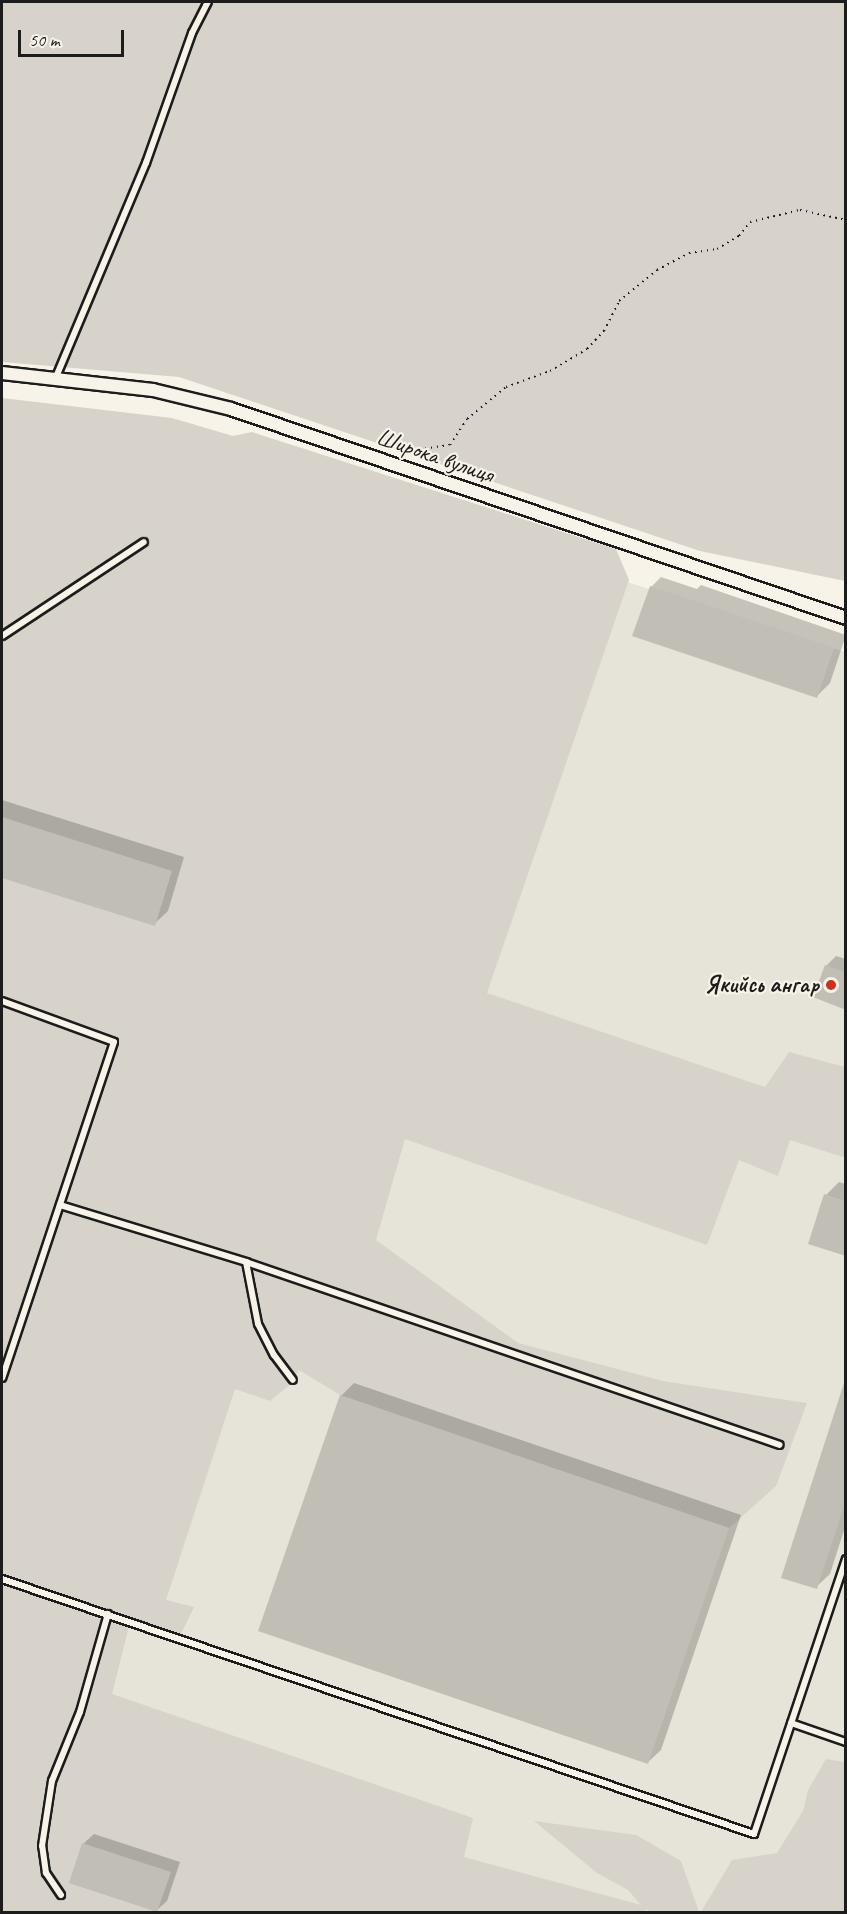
<!DOCTYPE html>
<html>
<head>
<meta charset="utf-8">
<style>
	body { margin:0 }
	#map { position:relative; width:847px; height:1914px; overflow:hidden; background:#f7f3e8; font-family:Caveat,sans-serif }
	div>[style] { position:absolute }
	.built>* { inset:0; background:#e6e3d9 }
	.green>* { inset:0; background:#d7d3cb }
	.shadow>* { inset:0; background:#0003 }
	.building>* { inset:0; background:#c0beb5 }
	.path>* { height:2px; margin-top:-1px; transform-origin:0; background:repeating-linear-gradient(90deg,#1c1c1c 0 1.5px,transparent 0 6px) }
	.roads { filter:drop-shadow(2px 0 #1c1c1c) drop-shadow(-2px 0 #1c1c1c) drop-shadow(0 2px #1c1c1c) drop-shadow(0 -2px #1c1c1c) }
	.lane>* { height:6px; margin:-3px; padding:0 3px; transform-origin:3px; border-radius:3px; background:#f7f3e8 }
	.street>* { height:12px; margin:-6px; padding:0 6px; transform-origin:6px; border-radius:6px; background:#f7f3e8 }
	.dots>* { width:16px; height:16px; translate:-50% -50%; box-sizing:border-box; border:3px solid #f7f3e8; border-radius:50% }
	span { translate:-50% -50%; white-space:nowrap; text-align:center; line-height:1.15; -webkit-text-stroke:4.5px #f7f3e8; paint-order:stroke }
	.street-label { font-size:24px; color:#1c1c1c }
	.poi-label { font-size:24px; color:#1c1c1c; font-weight:700 }
	.right { translate:-100% -50%; text-align:right }
	.frame { position:absolute; inset:0; border:3px solid #1c1c1c; pointer-events:none }
	.scale { position:absolute; left:18px; top:30px; width:106px; height:27px; box-sizing:border-box; border:3px solid #1c1c1c; border-top:0; padding-left:8px; font-size:18px; line-height:21px; white-space:nowrap; color:#1c1c1c; -webkit-text-stroke:4px #f7f3e8; paint-order:stroke }
</style>
</head>
<body>
<div id="map">
	<div class="built">
		<i style="clip-path:polygon(182px 439px,845px 652px,845px 1912px,2px 1912px,2px 573px)"></i>
	</div>
	<div class="green">
		<i style="clip-path:polygon(2px 2px,845px 2px,845px 581px,700px 551px,179px 377px,2px 362px)"></i>
		<i style="clip-path:polygon(2px 398px,172px 418px,233px 436px,252px 432px,616px 549px,629px 580px,487px 993px,765px 1087px,789px 1052px,845px 1067px,846px 1158px,790px 1140px,778px 1176px,739px 1160px,707px 1245px,405px 1139px,376px 1240px,518px 1343px,663px 1381px,807px 1403px,776px 1486px,729px 1528px,340px 1395px,299px 1370px,290px 1385px,270px 1401px,235px 1389px,166px 1600px,194px 1607px,179px 1638px,130px 1622px,112px 1694px,473px 1818px,464px 1857px,641px 1905px,628px 1890px,597px 1873px,534px 1821px,636px 1835px,681px 1861px,699px 1912px,650px 1912px,646px 1909px,645px 1912px,2px 1912px)"></i>
		<i style="clip-path:polygon(826px 1759px,845px 1762px,845px 1912px,701px 1912px,732px 1860px,777px 1853px,803px 1811px,808px 1790px)"></i>
	</div>
	<div class="shadow">
		<i style="clip-path:polygon(661px 577px,697px 589px,701px 585px,846px 635px,830px 683px,817px 696px,651px 587px)"></i>
		<i style="clip-path:polygon(2px 800px,184px 857px,168px 911px,154px 924px,2px 876px)"></i>
		<i style="clip-path:polygon(836px 956px,846px 959px,846px 1008px,814px 996px,827px 965px)"></i>
		<i style="clip-path:polygon(839px 1182px,846px 1184px,846px 1254px,826px 1195px)"></i>
		<i style="clip-path:polygon(354px 1383px,741px 1515px,661px 1750px,647px 1763px,341px 1396px)"></i>
		<i style="clip-path:polygon(846px 1383px,846px 1524px,830px 1574px,816px 1587px,783px 1577px)"></i>
		<i style="clip-path:polygon(94px 1834px,180px 1862px,167px 1901px,157px 1910px,71px 1882px,84px 1843px)"></i>
	</div>
	<div class="building">
		<i style="clip-path:polygon(650px 586px,834px 648px,817px 698px,632px 636px)"></i>
		<i style="clip-path:polygon(2px 817px,172px 871px,155px 926px,2px 878px)"></i>
		<i style="clip-path:polygon(825px 965px,846px 972px,846px 1010px,813px 997px)"></i>
		<i style="clip-path:polygon(824px 1194px,846px 1201px,846px 1256px,808px 1244px)"></i>
		<i style="clip-path:polygon(845px 1380px,846px 1500px,817px 1589px,781px 1578px)"></i>
		<i style="clip-path:polygon(340px 1395px,729px 1528px,648px 1764px,258px 1631px)"></i>
		<i style="clip-path:polygon(82px 1843px,171px 1872px,157px 1912px,69px 1883px)"></i>
	</div>
	<div class="path">
		<i style="left:401px;top:452px;width:49px;rotate:-8.1deg"></i>
		<i style="left:450px;top:445px;width:31px;rotate:-57deg"></i>
		<i style="left:467px;top:419px;width:50px;rotate:-39.4deg"></i>
		<i style="left:506px;top:387px;width:47px;rotate:-20deg"></i>
		<i style="left:550px;top:371px;width:43px;rotate:-30.7deg"></i>
		<i style="left:587px;top:349px;width:25px;rotate:-47deg"></i>
		<i style="left:604px;top:331px;width:34px;rotate:-63deg"></i>
		<i style="left:619px;top:301px;width:49px;rotate:-39.2deg"></i>
		<i style="left:657px;top:270px;width:36px;rotate:-28deg"></i>
		<i style="left:689px;top:253px;width:28px;rotate:-8deg"></i>
		<i style="left:717px;top:249px;width:26px;rotate:-31deg"></i>
		<i style="left:739px;top:236px;width:18px;rotate:-52deg"></i>
		<i style="left:750px;top:222px;width:51px;rotate:-13.5deg"></i>
		<i style="left:800px;top:210px;width:47px;rotate:12.3deg"></i>
	</div>
	<div class="roads">
		<div class="lane">
			<i style="left:56px;top:377px;width:232px;rotate:-67.2deg"></i>
			<i style="left:146px;top:163px;width:138px;rotate:-70.5deg"></i>
			<i style="left:192px;top:33px;width:35px;rotate:-63deg"></i>
			<i style="left:2px;top:636px;width:170px;rotate:-33.5deg"></i>
			<i style="left:2px;top:1001px;width:119px;rotate:20.1deg"></i>
			<i style="left:114px;top:1042px;width:354px;rotate:108.4deg"></i>
			<i style="left:60px;top:1205px;width:195px;rotate:17deg"></i>
			<i style="left:246px;top:1262px;width:564px;rotate:18.92deg"></i>
			<i style="left:246px;top:1262px;width:63px;rotate:79deg"></i>
			<i style="left:258px;top:1324px;width:35px;rotate:63deg"></i>
			<i style="left:274px;top:1355px;width:31px;rotate:53deg"></i>
			<i style="left:2px;top:1579px;width:794px;rotate:18.73deg"></i>
			<i style="left:754px;top:1834px;width:290px;rotate:-71.5deg"></i>
			<i style="left:791px;top:1723px;width:58px;rotate:19.1deg"></i>
			<i style="left:61px;top:1895px;width:27px;rotate:-124deg"></i>
			<i style="left:46px;top:1873px;width:27px;rotate:-98deg"></i>
			<i style="left:42px;top:1846px;width:66px;rotate:-81.3deg"></i>
			<i style="left:52px;top:1781px;width:74px;rotate:-67.9deg"></i>
			<i style="left:80px;top:1712px;width:102px;rotate:-74.1deg"></i>
		</div>
		<div class="street">
			<i style="left:2px;top:373px;width:152px;rotate:6.4deg"></i>
			<i style="left:153px;top:390px;width:80px;rotate:13.7deg"></i>
			<i style="left:231px;top:409px;width:650px;rotate:18.77deg"></i>
		</div>
	</div>
	<div class="dots">
		<i style="left:831px;top:985px;background:#c8321e"></i>
	</div>
	<div class="street-label">
		<span style="left:435px;top:456px;rotate:19deg">Широка вулиця</span>
	</div>
	<div class="poi-label">
		<span class="right" style="left:819px;top:985px">Якийсь ангар</span>
	</div>
	<div class="frame"></div>
	<div class="scale">50 m</div>
</div>
</body>
</html>
